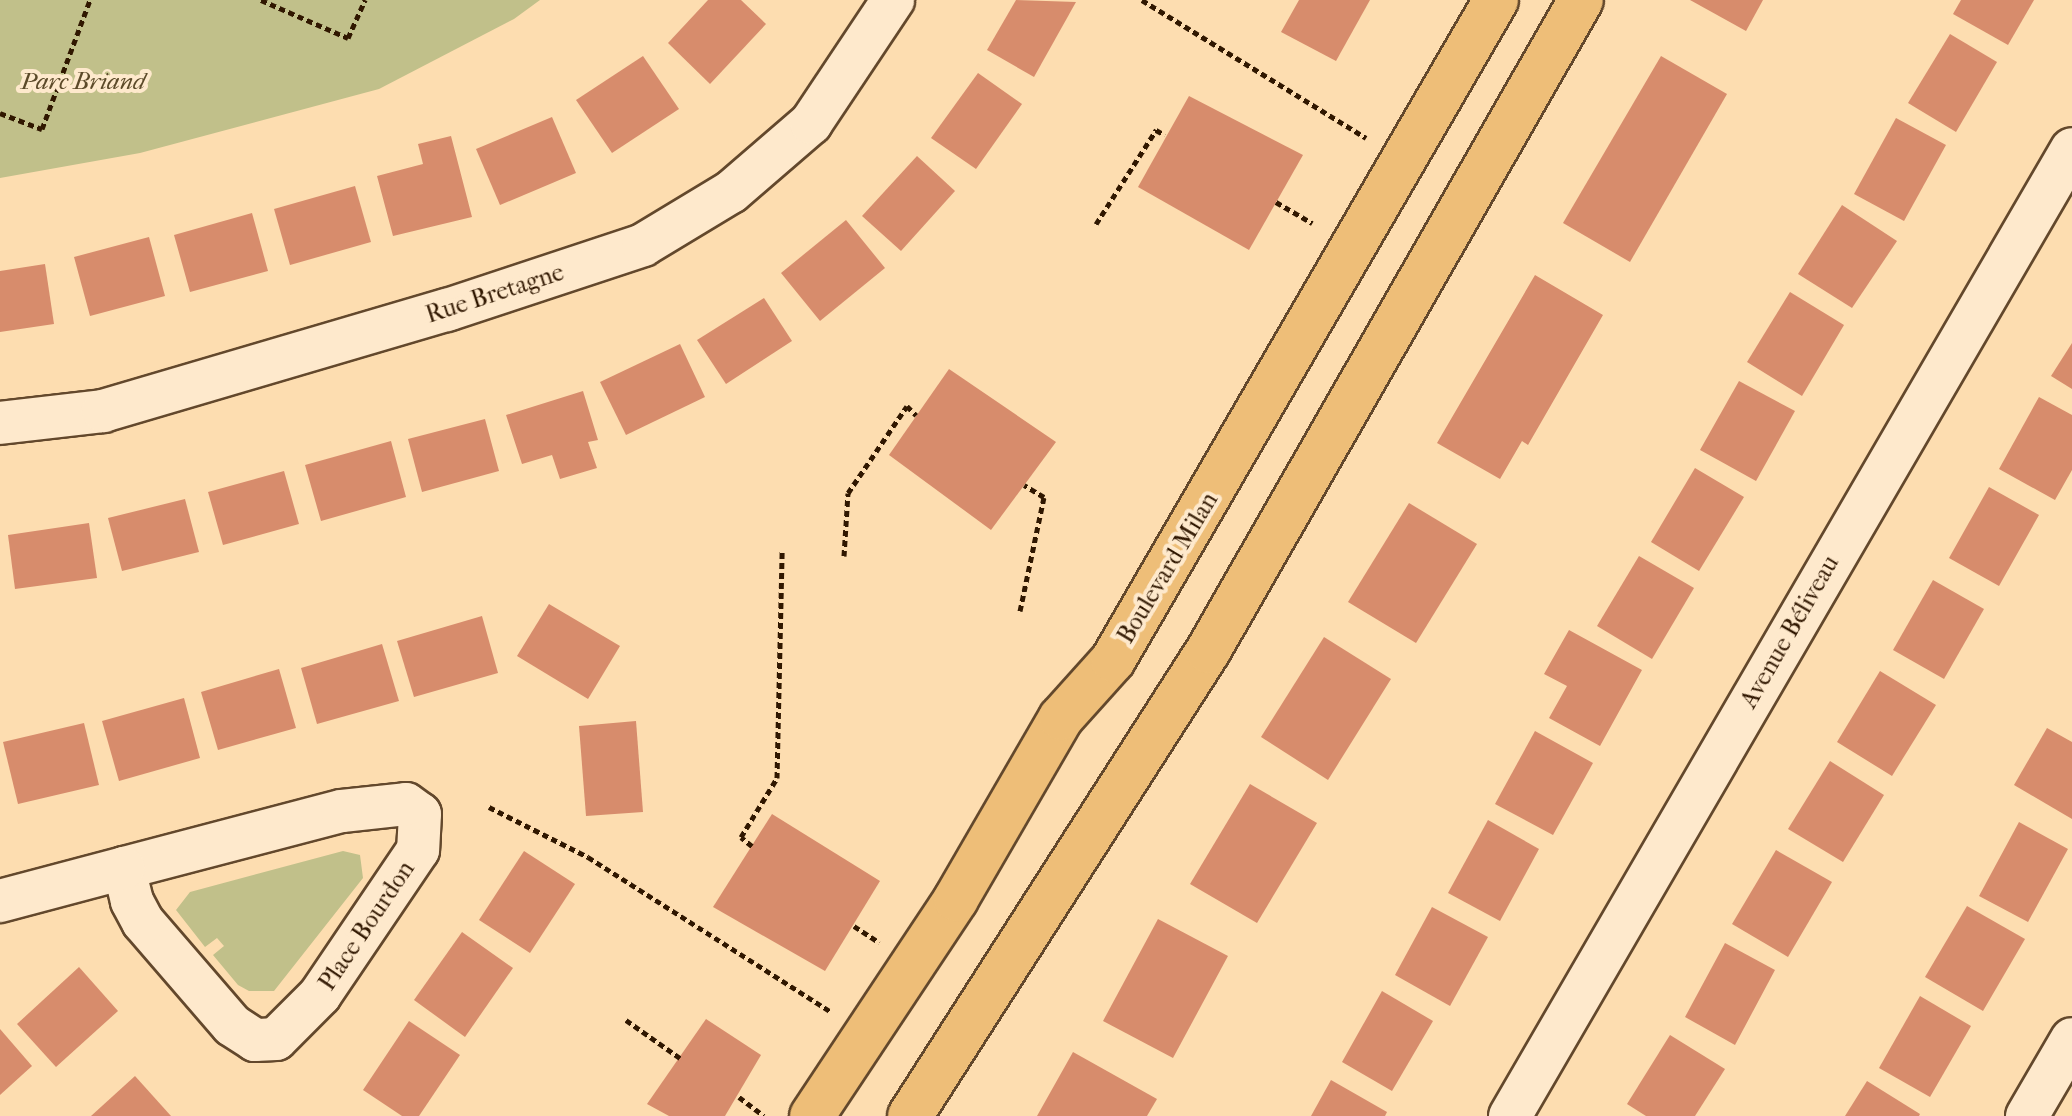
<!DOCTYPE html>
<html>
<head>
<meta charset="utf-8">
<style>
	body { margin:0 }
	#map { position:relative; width:2072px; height:1116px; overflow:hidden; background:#fdddb0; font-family:"IM FELL French Canon",serif }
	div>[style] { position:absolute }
	.green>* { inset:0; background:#c1c08a }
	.building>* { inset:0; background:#d78c6c }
	.path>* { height:5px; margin-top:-2.5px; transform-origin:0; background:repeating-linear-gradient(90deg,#301700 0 6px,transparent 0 10px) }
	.roads { filter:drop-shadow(2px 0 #63482c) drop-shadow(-2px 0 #63482c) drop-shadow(0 2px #63482c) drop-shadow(0 -2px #63482c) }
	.minor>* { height:42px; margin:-21px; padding:0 21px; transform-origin:21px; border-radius:21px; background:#fee9cc }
	.major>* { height:44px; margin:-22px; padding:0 22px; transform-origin:22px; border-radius:22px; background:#eebe78 }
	span { translate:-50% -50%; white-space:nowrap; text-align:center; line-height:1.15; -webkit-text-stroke:8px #fee9cc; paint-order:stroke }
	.park-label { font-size:24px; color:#5c4a29; font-style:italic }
	.street-label { font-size:24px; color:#301700 }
</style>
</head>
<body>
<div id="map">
	<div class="green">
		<i style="clip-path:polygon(0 0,540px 0,514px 19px,379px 89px,140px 153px,0 178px)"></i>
		<i style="clip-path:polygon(343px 851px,360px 855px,363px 878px,274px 991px,249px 991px,238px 985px,213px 955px,224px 946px,217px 938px,205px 947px,176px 910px,190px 892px)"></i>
	</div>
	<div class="building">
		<i style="clip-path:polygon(708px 0,741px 0,766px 24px,710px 84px,668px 43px)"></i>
		<i style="clip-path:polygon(1016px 0,1076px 2px,1034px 77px,987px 50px)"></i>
		<i style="clip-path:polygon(1299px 0,1370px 0,1336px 61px,1281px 32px)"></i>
		<i style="clip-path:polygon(1690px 0,1763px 0,1746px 31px)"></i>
		<i style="clip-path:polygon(1961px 0,2034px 0,2008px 45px,1953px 14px)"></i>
		<i style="clip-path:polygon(1950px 34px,1997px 62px,1956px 132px,1908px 103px)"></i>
		<i style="clip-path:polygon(643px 56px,679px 109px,612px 153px,576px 100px)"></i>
		<i style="clip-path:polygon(1661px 56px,1727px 94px,1630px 262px,1563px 223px)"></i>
		<i style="clip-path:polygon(978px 73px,1022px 104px,976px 169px,931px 138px)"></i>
		<i style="clip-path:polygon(1189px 96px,1303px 155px,1249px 250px,1138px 187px)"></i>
		<i style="clip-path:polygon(552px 117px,576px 173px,500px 205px,476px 149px)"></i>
		<i style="clip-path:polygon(1896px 118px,1946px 145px,1904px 221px,1854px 194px)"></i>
		<i style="clip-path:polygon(451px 136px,472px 217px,393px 236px,377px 176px,423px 164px,418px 144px)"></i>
		<i style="clip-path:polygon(917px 156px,955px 191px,901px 251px,862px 216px)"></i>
		<i style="clip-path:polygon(355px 186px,371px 242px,290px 265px,274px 209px)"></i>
		<i style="clip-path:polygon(1842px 205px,1897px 241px,1852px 308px,1798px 274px)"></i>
		<i style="clip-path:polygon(252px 213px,268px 271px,190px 292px,174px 235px)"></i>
		<i style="clip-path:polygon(846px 220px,885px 268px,820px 321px,781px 273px)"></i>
		<i style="clip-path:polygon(149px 237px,165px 296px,90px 316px,74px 257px)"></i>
		<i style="clip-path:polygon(45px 264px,54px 324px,0 332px,0 271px)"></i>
		<i style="clip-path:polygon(1535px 275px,1603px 315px,1528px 445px,1522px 441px,1500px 479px,1437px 443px)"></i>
		<i style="clip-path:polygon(1790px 292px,1844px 325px,1802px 396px,1747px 362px)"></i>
		<i style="clip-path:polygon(764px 298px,792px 341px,726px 384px,697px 340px)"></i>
		<i style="clip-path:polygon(2072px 343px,2072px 389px,2051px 376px)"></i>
		<i style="clip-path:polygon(680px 344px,705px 397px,626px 435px,600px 382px)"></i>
		<i style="clip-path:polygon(949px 369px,1056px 442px,991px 530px,889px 455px)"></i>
		<i style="clip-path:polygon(1739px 381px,1795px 411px,1756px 481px,1700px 450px)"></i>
		<i style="clip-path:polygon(583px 391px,598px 440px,588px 442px,597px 468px,560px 479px,552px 455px,522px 464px,506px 415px)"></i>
		<i style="clip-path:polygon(2039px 397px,2072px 415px,2072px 470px,2055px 500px,1999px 469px)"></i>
		<i style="clip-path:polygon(485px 419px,499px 471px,422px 492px,408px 439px)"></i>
		<i style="clip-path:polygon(391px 441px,406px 497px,321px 521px,305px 465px)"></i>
		<i style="clip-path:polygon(1695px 468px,1744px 497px,1699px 571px,1651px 542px)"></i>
		<i style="clip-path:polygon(284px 471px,299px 524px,223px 545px,208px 492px)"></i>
		<i style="clip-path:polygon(1989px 487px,2039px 515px,1999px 586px,1949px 558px)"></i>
		<i style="clip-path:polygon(185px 499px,199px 552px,122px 571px,108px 518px)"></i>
		<i style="clip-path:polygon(1409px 503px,1477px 544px,1416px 643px,1348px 602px)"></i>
		<i style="clip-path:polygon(89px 523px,97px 578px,15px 589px,8px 535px)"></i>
		<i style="clip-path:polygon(1639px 556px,1694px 588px,1652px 659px,1597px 626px)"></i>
		<i style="clip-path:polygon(1933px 580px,1984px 609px,1944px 679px,1893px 650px)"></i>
		<i style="clip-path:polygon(549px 604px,620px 646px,588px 699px,517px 656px)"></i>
		<i style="clip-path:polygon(482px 616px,498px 673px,414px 697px,397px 641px)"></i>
		<i style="clip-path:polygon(1569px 630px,1642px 670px,1600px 746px,1549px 718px,1567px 686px,1544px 674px)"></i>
		<i style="clip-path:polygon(1324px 637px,1391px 679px,1328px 780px,1261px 737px)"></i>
		<i style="clip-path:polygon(382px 644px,399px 701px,317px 724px,301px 668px)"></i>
		<i style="clip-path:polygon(279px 669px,296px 728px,218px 750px,201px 692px)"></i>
		<i style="clip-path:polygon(1880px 671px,1936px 705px,1892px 776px,1837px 742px)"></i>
		<i style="clip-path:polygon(184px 698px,200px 758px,119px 781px,102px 721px)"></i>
		<i style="clip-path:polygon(636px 721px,643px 812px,586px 816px,579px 726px)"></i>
		<i style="clip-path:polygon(84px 723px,99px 785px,18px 804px,3px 742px)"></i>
		<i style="clip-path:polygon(2047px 728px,2072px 742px,2072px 819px,2014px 785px)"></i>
		<i style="clip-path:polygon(1535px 731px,1593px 763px,1553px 835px,1495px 804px)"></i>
		<i style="clip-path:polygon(1830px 761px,1884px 795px,1843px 862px,1788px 829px)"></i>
		<i style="clip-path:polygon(1250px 784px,1317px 823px,1257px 923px,1190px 884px)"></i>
		<i style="clip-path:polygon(772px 814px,880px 881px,825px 971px,713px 907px)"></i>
		<i style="clip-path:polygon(1488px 820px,1539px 849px,1500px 921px,1448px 893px)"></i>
		<i style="clip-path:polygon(2019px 822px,2068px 849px,2028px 922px,1979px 896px)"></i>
		<i style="clip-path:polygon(1776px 850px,1832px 882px,1788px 957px,1732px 924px)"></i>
		<i style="clip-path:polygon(524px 851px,575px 884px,530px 953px,479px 920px)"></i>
		<i style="clip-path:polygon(1967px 906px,2025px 939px,1983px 1011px,1925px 977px)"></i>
		<i style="clip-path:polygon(1432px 907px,1488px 937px,1450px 1006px,1395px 975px)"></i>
		<i style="clip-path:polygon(1158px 919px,1228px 956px,1173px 1058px,1103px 1021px)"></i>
		<i style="clip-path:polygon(462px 932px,513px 968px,465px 1037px,414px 1000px)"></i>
		<i style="clip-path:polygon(1725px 943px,1775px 970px,1735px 1045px,1685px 1017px)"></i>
		<i style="clip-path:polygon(79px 967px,118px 1011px,56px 1067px,17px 1024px)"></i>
		<i style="clip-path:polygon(1382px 991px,1433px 1021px,1392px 1091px,1342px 1062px)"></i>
		<i style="clip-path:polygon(1920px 996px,1971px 1026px,1930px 1097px,1879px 1068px)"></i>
		<i style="clip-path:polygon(706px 1019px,761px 1055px,725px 1116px,669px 1116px,647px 1104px)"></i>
		<i style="clip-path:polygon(409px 1021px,460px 1055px,419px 1116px,402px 1116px,363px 1090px)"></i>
		<i style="clip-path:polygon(0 1029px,32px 1066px,0 1095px)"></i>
		<i style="clip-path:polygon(1670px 1035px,1725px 1069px,1695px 1116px,1646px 1116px,1627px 1104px)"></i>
		<i style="clip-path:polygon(1073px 1052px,1157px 1099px,1147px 1116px,1037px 1116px)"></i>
		<i style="clip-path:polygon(135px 1076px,171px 1116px,91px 1116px)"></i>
		<i style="clip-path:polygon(1331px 1080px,1387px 1112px,1385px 1116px,1311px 1116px)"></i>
		<i style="clip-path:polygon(1867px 1081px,1920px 1114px,1919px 1116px,1845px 1116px)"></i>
	</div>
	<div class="path">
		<i style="left:261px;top:0;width:95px;rotate:23.6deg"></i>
		<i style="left:348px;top:38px;width:42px;rotate:-65.9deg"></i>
		<i style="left:1142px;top:0;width:263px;rotate:31.6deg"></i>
		<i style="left:0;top:113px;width:45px;rotate:20.9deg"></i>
		<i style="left:42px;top:129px;width:138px;rotate:-69.6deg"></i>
		<i style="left:1276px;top:202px;width:42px;rotate:30.3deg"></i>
		<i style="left:1096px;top:224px;width:112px;rotate:-57.4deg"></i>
		<i style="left:1156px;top:130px;width:10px;rotate:29deg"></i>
		<i style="left:844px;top:556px;width:63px;rotate:-86.4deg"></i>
		<i style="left:848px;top:493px;width:105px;rotate:-55.9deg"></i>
		<i style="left:907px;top:406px;width:13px;rotate:45deg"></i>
		<i style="left:1020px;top:611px;width:116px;rotate:-78.1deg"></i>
		<i style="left:1044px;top:497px;width:23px;rotate:-149deg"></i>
		<i style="left:489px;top:807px;width:111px;rotate:26.8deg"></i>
		<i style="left:588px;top:857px;width:288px;rotate:32.5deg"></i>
		<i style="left:752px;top:846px;width:14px;rotate:-141deg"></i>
		<i style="left:741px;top:837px;width:69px;rotate:-58.6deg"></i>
		<i style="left:777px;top:778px;width:227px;rotate:-88.7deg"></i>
		<i style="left:854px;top:926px;width:30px;rotate:33deg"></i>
		<i style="left:626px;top:1020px;width:66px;rotate:35.1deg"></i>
		<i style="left:739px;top:1097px;width:31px;rotate:37deg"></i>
	</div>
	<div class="roads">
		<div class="minor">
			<i style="left:0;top:423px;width:104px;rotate:-6.6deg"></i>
			<i style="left:103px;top:411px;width:359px;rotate:-16.4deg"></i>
			<i style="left:447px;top:310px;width:206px;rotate:-18.3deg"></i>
			<i style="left:643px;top:245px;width:103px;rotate:-31.1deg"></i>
			<i style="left:731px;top:192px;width:106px;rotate:-40.8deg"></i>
			<i style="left:811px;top:123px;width:148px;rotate:-56.3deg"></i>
			<i style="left:406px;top:804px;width:17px;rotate:36deg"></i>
			<i style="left:420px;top:814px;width:36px;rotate:93deg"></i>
			<i style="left:418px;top:850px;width:175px;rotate:124.1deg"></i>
			<i style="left:320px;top:995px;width:62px;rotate:135deg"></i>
			<i style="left:276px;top:1039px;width:21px;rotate:177deg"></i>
			<i style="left:255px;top:1040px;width:27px;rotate:-147deg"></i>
			<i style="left:232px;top:1025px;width:136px;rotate:-130.8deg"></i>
			<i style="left:143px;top:922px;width:24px;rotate:-118deg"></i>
			<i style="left:132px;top:901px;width:34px;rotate:-104deg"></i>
			<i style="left:124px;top:868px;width:225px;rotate:-14.7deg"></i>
			<i style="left:342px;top:811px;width:64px;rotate:-6.2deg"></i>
			<i style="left:0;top:901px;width:128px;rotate:-14.9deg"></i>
			<i style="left:1510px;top:1116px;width:1118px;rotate:-59.84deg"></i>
			<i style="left:2027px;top:1116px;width:89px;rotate:-59.7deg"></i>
		</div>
		<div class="major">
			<i style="left:812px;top:1116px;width:260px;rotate:-56.4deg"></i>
			<i style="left:956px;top:899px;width:209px;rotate:-59.9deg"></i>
			<i style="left:1061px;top:718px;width:78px;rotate:-48.1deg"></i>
			<i style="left:1113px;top:660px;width:763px;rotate:-59.87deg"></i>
			<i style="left:910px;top:1116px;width:552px;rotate:-57.35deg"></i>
			<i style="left:1208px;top:651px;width:750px;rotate:-60.19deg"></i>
		</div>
	</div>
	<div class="park-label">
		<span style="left:83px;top:82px">Parc Briand</span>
	</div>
	<div class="street-label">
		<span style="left:495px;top:294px;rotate:-18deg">Rue Bretagne</span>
		<span style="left:1168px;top:568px;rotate:-59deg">Boulevard Milan</span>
		<span style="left:1790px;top:632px;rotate:-60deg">Avenue Béliveau</span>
		<span style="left:367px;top:926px;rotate:-56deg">Place Bourdon</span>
	</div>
</div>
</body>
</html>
